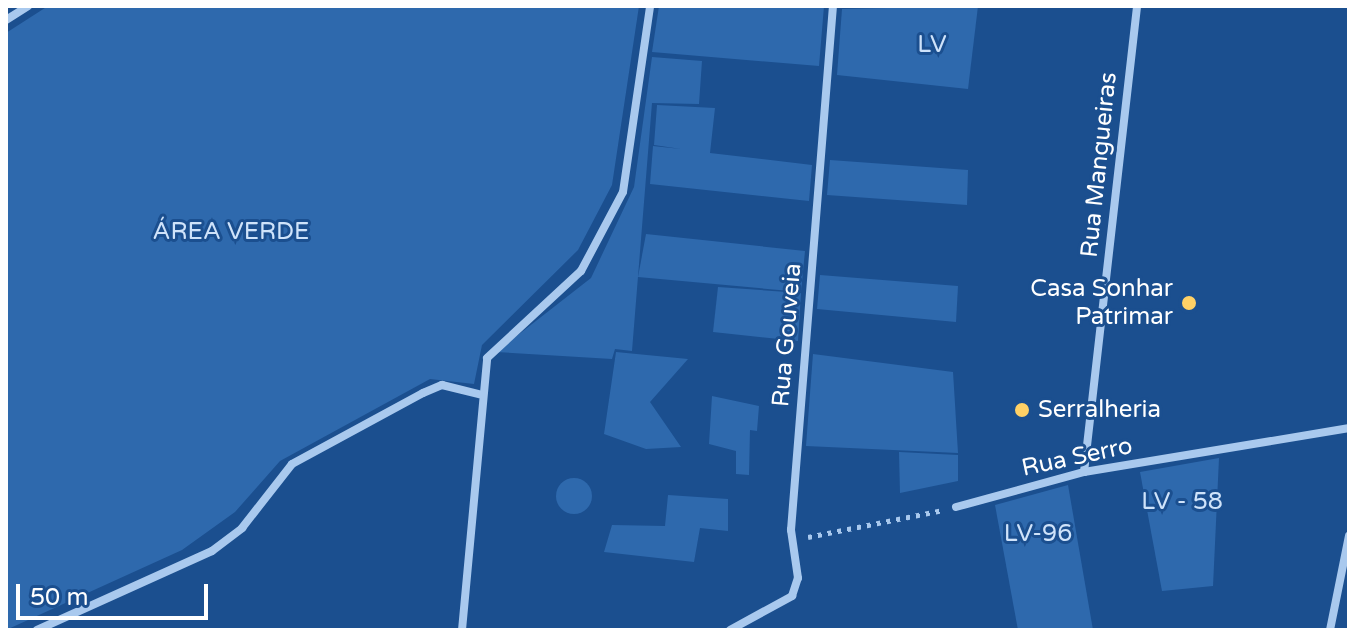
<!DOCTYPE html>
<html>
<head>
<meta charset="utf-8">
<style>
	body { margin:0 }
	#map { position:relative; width:1355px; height:636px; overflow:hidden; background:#1b4f8f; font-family:"Varela Round",sans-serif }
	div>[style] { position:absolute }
	.green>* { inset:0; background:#2e69ad }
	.round { border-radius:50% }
	.path>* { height:5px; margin-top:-2.5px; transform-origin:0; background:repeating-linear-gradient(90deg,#a9c9ee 0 4px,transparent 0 10px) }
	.street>* { height:8px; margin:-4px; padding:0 4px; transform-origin:4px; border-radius:4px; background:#a9c9ee }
	.dots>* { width:22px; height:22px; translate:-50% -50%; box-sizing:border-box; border:4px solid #1b4f8f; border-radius:50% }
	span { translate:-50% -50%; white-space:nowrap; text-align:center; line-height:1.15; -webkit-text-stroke:6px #1b4f8f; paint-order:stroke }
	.park-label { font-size:24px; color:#cfe3fa }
	.street-label { font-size:24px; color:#fff }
	.poi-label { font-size:24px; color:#fff }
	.right { translate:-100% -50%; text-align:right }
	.left { translate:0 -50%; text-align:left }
	.frame { position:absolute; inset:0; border:8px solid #fff; pointer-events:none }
	.scale { position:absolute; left:16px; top:584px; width:192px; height:36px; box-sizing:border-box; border:4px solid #fff; border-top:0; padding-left:10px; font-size:24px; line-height:28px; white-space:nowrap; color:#fff; -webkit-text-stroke:6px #1b4f8f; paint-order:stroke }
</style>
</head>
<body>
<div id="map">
	<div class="green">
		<i style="clip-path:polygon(48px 6px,639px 6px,612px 185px,578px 250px,482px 345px,474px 384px,430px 379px,280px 461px,235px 512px,182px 550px,6px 630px,6px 33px)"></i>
		<i style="clip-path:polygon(659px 6px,824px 6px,819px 66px,652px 52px)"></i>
		<i style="clip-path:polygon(978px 6px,968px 89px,837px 75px,842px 9px)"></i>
		<i style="clip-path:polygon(652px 57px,702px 61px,699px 104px,652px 103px,632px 351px,615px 349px,612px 359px,496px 352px,591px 278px,634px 187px)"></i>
		<i style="clip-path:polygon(657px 105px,715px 108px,710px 153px,812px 165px,809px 201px,650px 184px,653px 146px,681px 149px,654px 145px)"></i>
		<i style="clip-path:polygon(830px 160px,968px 170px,967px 205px,827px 195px)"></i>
		<i style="clip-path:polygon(646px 234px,805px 251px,801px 292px,638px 277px)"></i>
		<i style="clip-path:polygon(820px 275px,958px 286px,956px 322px,817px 309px)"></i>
		<i style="clip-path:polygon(718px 287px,801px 293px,798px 341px,713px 332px)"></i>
		<i style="clip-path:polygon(616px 352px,688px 359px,650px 402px,681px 447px,646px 449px,604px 434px)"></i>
		<i style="clip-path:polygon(813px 354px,953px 372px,958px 453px,806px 446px)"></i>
		<i style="clip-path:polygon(712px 396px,759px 406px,757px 431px,750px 430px,749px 475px,736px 474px,736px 451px,709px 444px)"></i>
		<i style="clip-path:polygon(899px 452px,958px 455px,958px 481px,900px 493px)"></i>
		<i style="clip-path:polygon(1219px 458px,1213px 586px,1162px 591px,1140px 472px)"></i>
		<i class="round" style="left:556px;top:478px;width:36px;height:36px"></i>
		<i style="clip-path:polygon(1068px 485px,1093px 630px,1018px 630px,995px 505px)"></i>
		<i style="clip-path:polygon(668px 495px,728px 499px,728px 531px,700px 528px,694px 562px,604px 552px,612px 525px,665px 526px)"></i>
	</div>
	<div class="path">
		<i style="left:808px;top:537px;width:138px;rotate:-11.3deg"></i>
	</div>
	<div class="street">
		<i style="left:6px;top:20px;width:26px;rotate:-32deg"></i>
		<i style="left:1084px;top:472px;width:469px;rotate:-83.5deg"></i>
		<i style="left:956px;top:507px;width:133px;rotate:-15.3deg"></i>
		<i style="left:1084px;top:472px;width:269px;rotate:-9.4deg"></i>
		<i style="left:37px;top:630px;width:192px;rotate:-24.3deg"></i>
		<i style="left:212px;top:551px;width:38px;rotate:-37deg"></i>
		<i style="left:242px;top:528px;width:81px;rotate:-52deg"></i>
		<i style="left:292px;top:464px;width:149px;rotate:-28.5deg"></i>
		<i style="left:423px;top:393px;width:21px;rotate:-23deg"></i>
		<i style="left:442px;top:385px;width:38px;rotate:14deg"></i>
		<i style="left:462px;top:630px;width:273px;rotate:-84.7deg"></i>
		<i style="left:487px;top:358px;width:128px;rotate:-42.8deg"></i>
		<i style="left:581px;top:271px;width:89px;rotate:-62deg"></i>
		<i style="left:623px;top:192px;width:188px;rotate:-81.7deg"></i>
		<i style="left:730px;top:630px;width:71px;rotate:-28.7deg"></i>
		<i style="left:792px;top:596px;width:19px;rotate:-72deg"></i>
		<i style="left:798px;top:578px;width:49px;rotate:-98.3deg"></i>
		<i style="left:791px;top:530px;width:526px;rotate:-85.42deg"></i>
		<i style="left:1330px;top:630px;width:96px;rotate:-78.6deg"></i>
	</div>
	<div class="dots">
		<i style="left:1189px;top:303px;background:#ffd166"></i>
		<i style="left:1022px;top:410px;background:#ffd166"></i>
	</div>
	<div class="park-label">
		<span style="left:932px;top:45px">LV</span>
		<span style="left:231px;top:232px">ÁREA VERDE</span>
		<span style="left:1182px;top:502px">LV - 58</span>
		<span style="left:1038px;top:534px">LV-96</span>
	</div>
	<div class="street-label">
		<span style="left:1099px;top:165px;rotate:-84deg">Rua Mangueiras</span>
		<span style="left:787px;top:335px;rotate:-85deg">Rua Gouveia</span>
		<span style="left:1077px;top:457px;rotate:-12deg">Rua Serro</span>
	</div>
	<div class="poi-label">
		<span class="right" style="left:1173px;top:303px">Casa Sonhar<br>Patrimar</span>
		<span class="left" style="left:1038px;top:410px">Serralheria</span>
	</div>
	<div class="frame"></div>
	<div class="scale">50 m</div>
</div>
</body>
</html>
